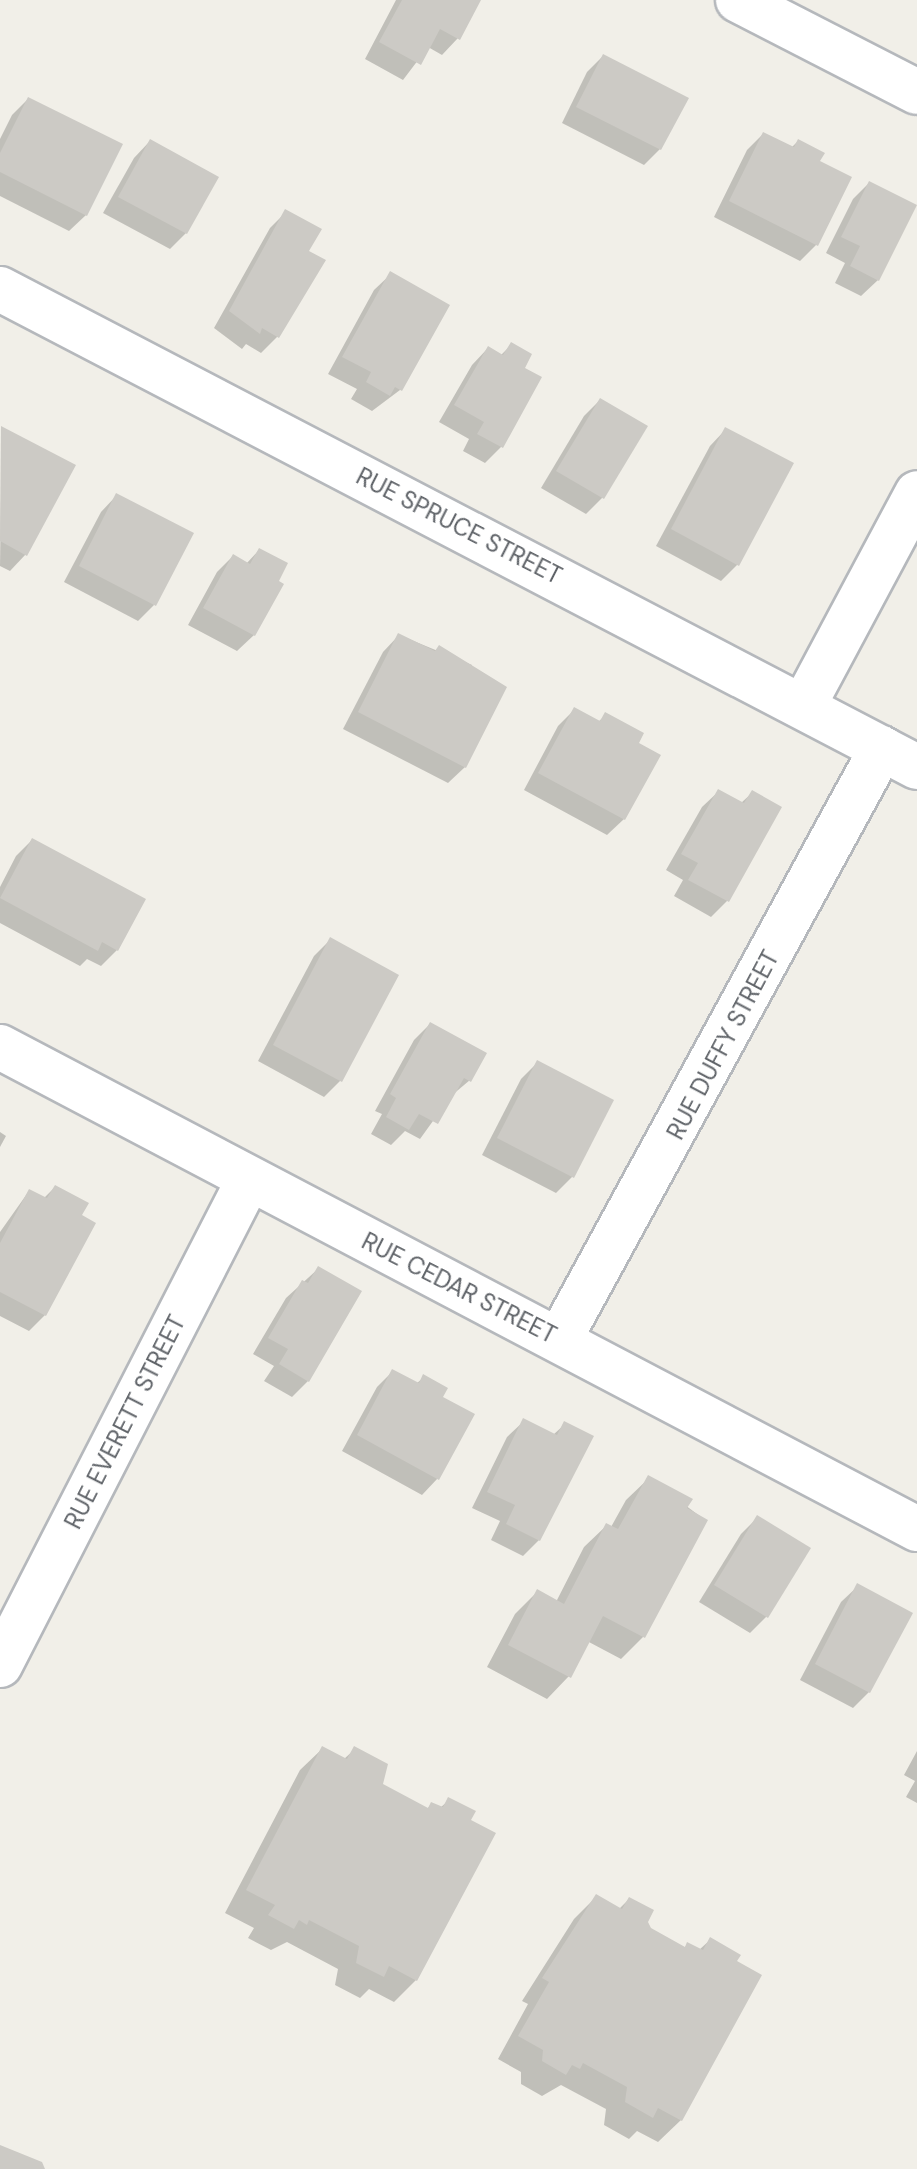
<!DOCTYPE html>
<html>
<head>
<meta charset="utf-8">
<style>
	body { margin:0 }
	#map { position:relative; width:917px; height:2169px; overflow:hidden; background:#f1efe8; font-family:"DM Sans",sans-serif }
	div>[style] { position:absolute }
	.shadow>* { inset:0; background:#0003 }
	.building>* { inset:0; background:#cccac5 }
	.roads { filter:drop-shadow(2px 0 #b5b8bc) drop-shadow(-2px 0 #b5b8bc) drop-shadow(0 2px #b5b8bc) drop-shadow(0 -2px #b5b8bc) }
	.street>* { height:44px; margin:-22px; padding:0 22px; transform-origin:22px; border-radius:22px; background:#fff }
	span { translate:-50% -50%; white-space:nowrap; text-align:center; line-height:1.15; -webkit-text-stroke:6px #fff; paint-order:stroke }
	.street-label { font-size:24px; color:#5f6368 }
</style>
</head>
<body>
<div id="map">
	<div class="shadow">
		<i style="clip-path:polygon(396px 0,479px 0,458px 38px,442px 55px,428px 47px,403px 80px,365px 59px)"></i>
		<i style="clip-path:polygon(603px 56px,660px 149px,644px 165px,562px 123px,587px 72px)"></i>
		<i style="clip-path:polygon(28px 99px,86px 215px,69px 231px,0 196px,0 139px,12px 115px)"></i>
		<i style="clip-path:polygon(763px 134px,791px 148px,798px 141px,818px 162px,816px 245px,800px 261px,714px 217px,747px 150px)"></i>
		<i style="clip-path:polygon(150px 141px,186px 233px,170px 249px,103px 213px,134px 158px)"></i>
		<i style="clip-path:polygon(869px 183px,878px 280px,861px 296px,835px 283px,845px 263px,826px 253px,853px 199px)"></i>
		<i style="clip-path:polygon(286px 212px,307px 252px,278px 336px,261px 353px,246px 344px,242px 349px,214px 328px,270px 228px)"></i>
		<i style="clip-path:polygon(391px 274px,400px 390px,372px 411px,351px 399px,357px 389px,328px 374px,374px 290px)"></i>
		<i style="clip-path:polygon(511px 345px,522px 368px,501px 447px,485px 463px,463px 451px,469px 439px,439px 422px,472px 365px,488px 348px,500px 356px)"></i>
		<i style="clip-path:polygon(600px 400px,602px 498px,586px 514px,541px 488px,584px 416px)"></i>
		<i style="clip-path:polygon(2px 428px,26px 554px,10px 571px,0 566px)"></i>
		<i style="clip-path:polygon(726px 429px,738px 564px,721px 581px,656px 546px,710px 446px)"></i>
		<i style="clip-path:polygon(117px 495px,154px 605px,138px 621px,64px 582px,101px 512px)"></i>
		<i style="clip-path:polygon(259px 550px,254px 635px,237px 651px,188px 625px,217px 572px,233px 556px,246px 564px)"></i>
		<i style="clip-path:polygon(399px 635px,472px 665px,465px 767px,448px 783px,343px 729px,383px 652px)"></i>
		<i style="clip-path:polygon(574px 710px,598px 722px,606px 715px,636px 744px,624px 819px,607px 835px,524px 790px,558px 726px)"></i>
		<i style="clip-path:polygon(719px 791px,741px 803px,752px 793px,779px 808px,727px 901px,711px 917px,674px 896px,683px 880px,666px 870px,702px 807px)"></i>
		<i style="clip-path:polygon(32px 840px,117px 950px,101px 966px,87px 959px,80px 966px,0 923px,0 887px,16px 856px)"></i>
		<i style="clip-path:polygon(330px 940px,340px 1081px,324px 1097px,258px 1061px,314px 956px)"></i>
		<i style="clip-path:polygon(430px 1024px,470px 1080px,451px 1096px,420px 1139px,405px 1131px,391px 1145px,371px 1134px,382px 1114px,375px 1111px,414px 1040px)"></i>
		<i style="clip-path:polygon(537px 1063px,573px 1176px,556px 1193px,482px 1155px,521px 1079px)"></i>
		<i style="clip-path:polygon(0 1132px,6px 1136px,0 1147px)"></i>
		<i style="clip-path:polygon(55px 1187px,79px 1216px,45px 1315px,29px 1331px,0 1316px,0 1232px,29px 1191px,44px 1198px)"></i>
		<i style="clip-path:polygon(319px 1268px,308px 1381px,292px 1397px,264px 1381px,274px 1366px,253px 1354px,286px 1298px)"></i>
		<i style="clip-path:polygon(393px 1371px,416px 1384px,424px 1377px,438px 1478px,422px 1495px,342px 1451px,377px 1387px)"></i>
		<i style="clip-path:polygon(524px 1421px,553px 1435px,565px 1424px,539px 1540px,523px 1556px,491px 1540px,500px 1521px,472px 1508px,507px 1437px)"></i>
		<i style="clip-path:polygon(649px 1478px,705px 1520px,643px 1637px,621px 1659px,587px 1641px,569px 1676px,547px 1699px,487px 1667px,515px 1614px,537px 1592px,556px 1602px,584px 1547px,607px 1525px,611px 1527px,626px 1500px)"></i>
		<i style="clip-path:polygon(757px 1518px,808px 1549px,766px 1617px,750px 1633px,699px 1602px,741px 1534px)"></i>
		<i style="clip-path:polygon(858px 1586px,869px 1692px,853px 1708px,800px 1680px,841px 1602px)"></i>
		<i style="clip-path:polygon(323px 1748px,344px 1759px,355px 1749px,380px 1785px,427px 1809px,432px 1804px,440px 1808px,449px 1800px,416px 1980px,394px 2002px,369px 1989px,360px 1998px,335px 1985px,338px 1969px,287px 1942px,271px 1950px,248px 1938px,254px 1928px,225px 1913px,300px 1770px)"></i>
		<i style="clip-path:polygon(917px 1751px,917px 1803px,906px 1797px,915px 1781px,904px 1775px)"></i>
		<i style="clip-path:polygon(596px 1897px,619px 1909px,629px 1899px,650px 1930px,683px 1949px,688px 1944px,699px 1950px,710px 1940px,681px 2120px,658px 2142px,637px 2131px,629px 2139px,604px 2125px,606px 2109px,561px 2085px,542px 2096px,521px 2084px,521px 2072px,498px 2059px,528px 2004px,522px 2001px,574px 1919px)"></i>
	</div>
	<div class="building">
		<i style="clip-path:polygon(402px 0,481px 0,460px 40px,440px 29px,421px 65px,379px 42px)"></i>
		<i style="clip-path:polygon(603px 54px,689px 98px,661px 150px,576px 107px)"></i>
		<i style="clip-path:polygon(28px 97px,123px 144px,87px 216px,0 172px,0 153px)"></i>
		<i style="clip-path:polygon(763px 132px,794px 147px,798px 139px,825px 153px,820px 161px,852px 177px,818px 246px,729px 201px)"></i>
		<i style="clip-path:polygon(150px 139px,219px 177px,187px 234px,118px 197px)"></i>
		<i style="clip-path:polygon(869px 181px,917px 205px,879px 281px,850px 266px,860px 246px,841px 237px)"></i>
		<i style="clip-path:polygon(285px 209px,322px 229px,309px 251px,326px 260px,279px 338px,262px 328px,260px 334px,229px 311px)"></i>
		<i style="clip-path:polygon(390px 271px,450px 305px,402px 391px,395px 387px,390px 396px,366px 382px,371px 372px,342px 357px)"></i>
		<i style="clip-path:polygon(511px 342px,532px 354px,525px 368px,542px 377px,503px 448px,477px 434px,484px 422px,454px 405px,488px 346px,503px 355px)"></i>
		<i style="clip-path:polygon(600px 398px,648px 426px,604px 499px,556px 471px)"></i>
		<i style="clip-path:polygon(1px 426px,76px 465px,27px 556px,0 541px)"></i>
		<i style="clip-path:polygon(725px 427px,794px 463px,739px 566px,671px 529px)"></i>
		<i style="clip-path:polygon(116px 493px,194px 533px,156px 606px,79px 566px)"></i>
		<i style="clip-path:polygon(259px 548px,288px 563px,279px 581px,284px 584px,255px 636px,203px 608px,233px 554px,250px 564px)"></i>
		<i style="clip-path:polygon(398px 633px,435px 651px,439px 645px,507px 687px,466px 768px,358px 712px)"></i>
		<i style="clip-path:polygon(574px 707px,600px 721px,605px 712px,644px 733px,639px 743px,661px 755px,625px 820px,538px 773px)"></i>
		<i style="clip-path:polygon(718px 789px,744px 803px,752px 790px,782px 807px,729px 902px,688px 880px,698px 863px,681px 854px)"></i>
		<i style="clip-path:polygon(32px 838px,146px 899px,118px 951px,102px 942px,98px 951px,0 898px)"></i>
		<i style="clip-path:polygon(330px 937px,399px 975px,342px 1082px,273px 1045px)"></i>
		<i style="clip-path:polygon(430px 1022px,487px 1053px,471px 1082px,464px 1078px,438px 1124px,419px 1114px,409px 1130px,386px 1117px,396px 1098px,390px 1094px)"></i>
		<i style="clip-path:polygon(537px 1060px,614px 1100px,574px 1178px,497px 1138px)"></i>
		<i style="clip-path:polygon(55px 1185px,89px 1203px,82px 1215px,96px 1223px,46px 1316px,0 1292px,0 1243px,29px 1189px,47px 1198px)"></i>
		<i style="clip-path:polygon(318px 1266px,362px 1291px,309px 1382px,279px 1364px,288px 1349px,268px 1338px,302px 1280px,308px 1283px)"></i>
		<i style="clip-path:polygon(392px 1369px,419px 1383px,423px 1374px,448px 1388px,443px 1397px,475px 1414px,439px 1480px,357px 1435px)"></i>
		<i style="clip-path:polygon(523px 1418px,557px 1435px,564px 1421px,594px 1436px,540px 1541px,506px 1524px,515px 1505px,487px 1492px)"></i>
		<i style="clip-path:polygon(648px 1475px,693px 1499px,687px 1508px,708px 1520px,645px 1638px,603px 1616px,571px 1678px,508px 1645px,537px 1589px,564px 1604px,606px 1523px,618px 1529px)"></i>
		<i style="clip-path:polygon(757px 1515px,811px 1548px,768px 1618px,714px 1585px)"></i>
		<i style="clip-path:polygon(857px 1583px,913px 1613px,870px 1693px,815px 1664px)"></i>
		<i style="clip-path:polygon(322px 1746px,347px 1759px,354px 1746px,388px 1764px,383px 1784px,428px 1808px,431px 1802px,443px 1807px,448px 1797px,476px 1811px,471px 1820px,496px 1833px,417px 1981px,389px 1966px,384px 1977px,356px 1963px,359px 1946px,309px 1920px,307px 1925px,299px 1920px,294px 1929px,268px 1915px,275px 1905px,246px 1890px)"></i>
		<i style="clip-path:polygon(596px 1894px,622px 1909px,629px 1897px,654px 1910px,648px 1922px,651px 1928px,685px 1947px,687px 1942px,703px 1950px,710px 1937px,741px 1955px,737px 1961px,762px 1975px,682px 2121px,658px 2108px,653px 2118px,625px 2102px,627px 2087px,583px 2063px,580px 2069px,572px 2065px,566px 2075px,542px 2061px,543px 2050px,518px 2036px,549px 1982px,542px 1978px)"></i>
		<i style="clip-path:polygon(0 2145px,42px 2162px,45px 2169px,0 2169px)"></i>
	</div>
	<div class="roads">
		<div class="street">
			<i style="left:738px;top:0;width:201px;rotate:27.2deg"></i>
			<i style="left:0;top:289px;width:1034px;rotate:27.53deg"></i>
			<i style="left:804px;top:705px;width:240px;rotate:-61.9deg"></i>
			<i style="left:0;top:1047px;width:1036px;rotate:27.73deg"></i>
			<i style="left:559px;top:1340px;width:674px;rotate:-61.38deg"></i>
			<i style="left:0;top:1665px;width:546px;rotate:-62.87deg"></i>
		</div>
	</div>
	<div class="street-label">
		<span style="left:459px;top:526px;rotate:27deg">RUE SPRUCE STREET</span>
		<span style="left:723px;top:1045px;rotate:-62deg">RUE DUFFY STREET</span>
		<span style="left:459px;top:1288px;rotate:27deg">RUE CEDAR STREET</span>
		<span style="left:125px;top:1422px;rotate:-63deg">RUE EVERETT STREET</span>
	</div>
</div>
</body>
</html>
